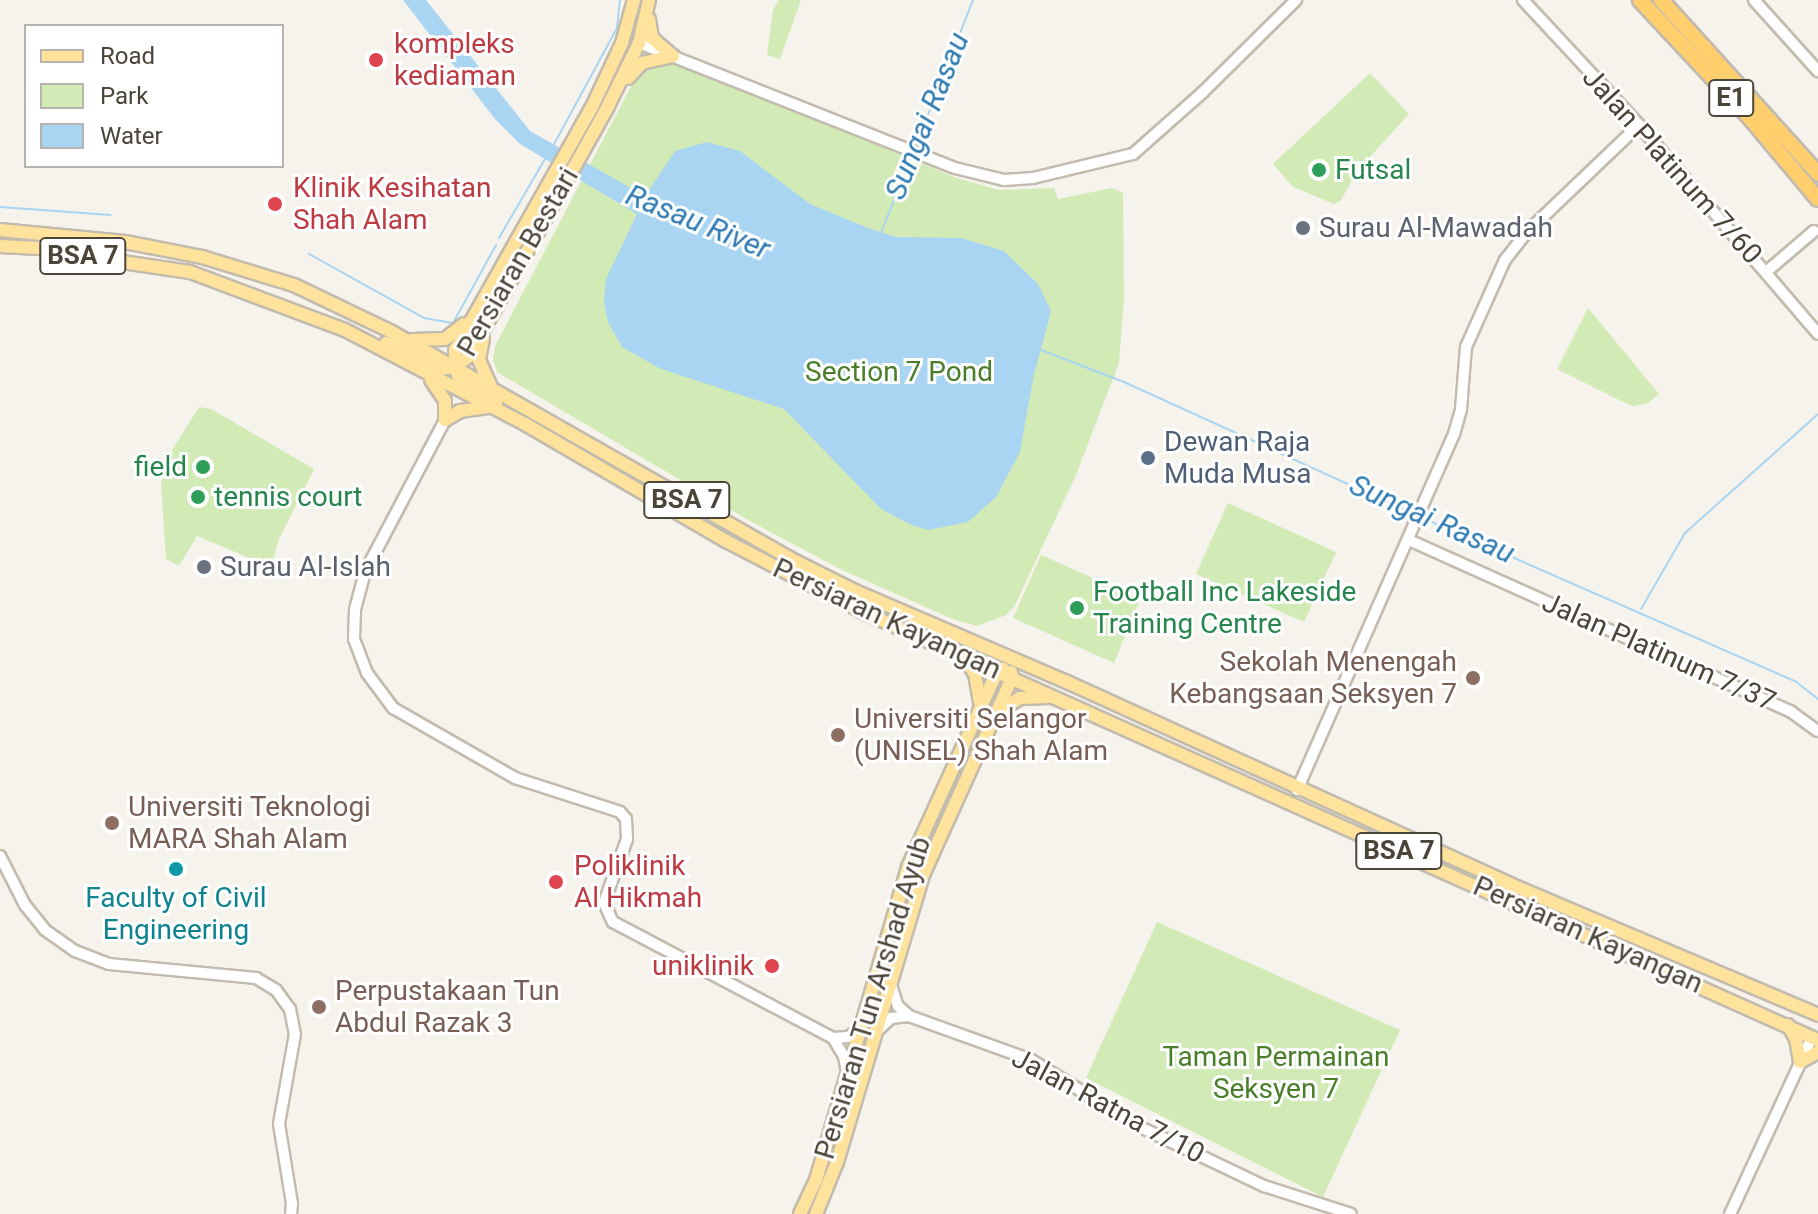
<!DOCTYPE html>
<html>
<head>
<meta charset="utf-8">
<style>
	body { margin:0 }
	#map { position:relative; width:1818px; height:1214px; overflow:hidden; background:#f6f3ec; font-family:Roboto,sans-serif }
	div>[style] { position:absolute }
	.green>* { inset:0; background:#d2eab5 }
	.water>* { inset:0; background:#a9d4f2 }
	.stream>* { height:2px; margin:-1px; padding:0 1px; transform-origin:1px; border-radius:1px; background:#a9d4f2 }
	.roads { filter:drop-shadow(2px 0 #c2bbae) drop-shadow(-2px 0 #c2bbae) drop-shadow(0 2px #c2bbae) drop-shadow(0 -2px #c2bbae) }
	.tertiary>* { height:10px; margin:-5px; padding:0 5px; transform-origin:5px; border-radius:5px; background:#fff }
	.primary>* { height:12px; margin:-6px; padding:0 6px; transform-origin:6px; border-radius:6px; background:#ffe39c }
	.motorway>* { height:14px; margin:-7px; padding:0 7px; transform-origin:7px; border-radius:7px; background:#ffcf6e }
	.dots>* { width:22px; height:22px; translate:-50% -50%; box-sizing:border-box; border:4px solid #fff; border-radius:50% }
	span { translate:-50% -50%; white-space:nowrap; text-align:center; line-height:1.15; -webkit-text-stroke:6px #fff; paint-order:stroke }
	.shield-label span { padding:2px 6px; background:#fff; border:2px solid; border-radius:6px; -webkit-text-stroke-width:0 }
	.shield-label { font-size:26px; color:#4b4439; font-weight:700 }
	.health-label { font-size:28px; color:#be3a42 }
	.left { translate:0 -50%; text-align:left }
	.right { translate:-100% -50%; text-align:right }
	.street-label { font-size:28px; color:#4b4439 }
	.leisure-label { font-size:28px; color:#27864d }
	.worship-label { font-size:28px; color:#5b616d }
	.park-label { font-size:28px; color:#4a7f2a }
	.service-label { font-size:28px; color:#4e5e75 }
	.education-label { font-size:28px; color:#785e54 }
	.culture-label { font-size:28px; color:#0d838f }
	.water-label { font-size:30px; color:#2e7ab2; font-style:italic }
	.legend { position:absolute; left:24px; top:24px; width:260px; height:144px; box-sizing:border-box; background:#fff; border:2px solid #b7b4b0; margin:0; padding:10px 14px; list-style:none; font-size:24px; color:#4b4439 }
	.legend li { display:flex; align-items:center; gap:16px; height:40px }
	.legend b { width:40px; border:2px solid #b7b4b0 }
</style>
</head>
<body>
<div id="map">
	<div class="green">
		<i style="clip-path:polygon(779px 0,801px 0,780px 59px,767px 55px,773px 10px)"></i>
		<i style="clip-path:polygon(672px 61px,957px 178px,999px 190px,1054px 188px,1058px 199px,1112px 188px,1123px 193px,1124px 299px,1119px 363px,1076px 475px,1014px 607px,1006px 615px,977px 626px,955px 620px,842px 570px,750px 521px,497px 372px,493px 360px,495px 346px,638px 73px,646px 64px)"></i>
		<i style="clip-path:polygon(1370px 73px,1409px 114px,1358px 170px,1341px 200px,1334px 204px,1293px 187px,1273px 164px)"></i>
		<i style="clip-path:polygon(1588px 308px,1659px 394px,1648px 403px,1633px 406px,1621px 401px,1557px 369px)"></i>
		<i style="clip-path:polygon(199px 407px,211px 409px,314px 469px,279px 539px,271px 567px,197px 536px,179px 566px,166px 559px,161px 483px,169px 455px)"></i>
		<i style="clip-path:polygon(1228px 503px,1336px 552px,1304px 622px,1196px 574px)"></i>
		<i style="clip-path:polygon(1041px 555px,1140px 599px,1114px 663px,1013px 618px)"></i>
		<i style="clip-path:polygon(1157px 922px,1400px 1030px,1323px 1197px,1086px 1078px)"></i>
	</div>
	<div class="water">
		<i style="clip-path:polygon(403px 0,426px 0,530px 131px,645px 196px,675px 151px,707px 142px,740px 151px,810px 204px,868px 228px,896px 237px,961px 238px,1004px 251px,1038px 284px,1051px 311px,1033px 379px,1020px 452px,996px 497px,968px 522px,928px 530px,909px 524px,881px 509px,784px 409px,661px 369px,622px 347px,608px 322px,604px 302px,606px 279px,637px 214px,520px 144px,495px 119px)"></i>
	</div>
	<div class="stream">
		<i style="left:553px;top:146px;width:134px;rotate:-61.5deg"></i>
		<i style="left:617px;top:28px;width:28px;rotate:-84deg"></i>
		<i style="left:915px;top:148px;width:159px;rotate:-68.6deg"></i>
		<i style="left:0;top:207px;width:111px;rotate:4.1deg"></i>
		<i style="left:881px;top:233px;width:85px;rotate:-68.6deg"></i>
		<i style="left:499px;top:238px;width:91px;rotate:-59.8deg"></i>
		<i style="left:309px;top:254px;width:132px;rotate:29.1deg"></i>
		<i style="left:424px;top:318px;width:29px;rotate:10deg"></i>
		<i style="left:453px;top:323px;width:89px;rotate:-61.1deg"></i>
		<i style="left:1041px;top:350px;width:89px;rotate:21.1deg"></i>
		<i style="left:1124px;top:382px;width:319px;rotate:24.5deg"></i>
		<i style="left:1423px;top:518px;width:406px;rotate:23.7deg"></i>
		<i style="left:1795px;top:681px;width:29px;rotate:38deg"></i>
		<i style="left:1641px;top:609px;width:88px;rotate:-59.9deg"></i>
		<i style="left:1685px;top:533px;width:178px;rotate:-41.8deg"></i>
	</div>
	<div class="roads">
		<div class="tertiary">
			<i style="left:1523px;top:0;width:171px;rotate:47.1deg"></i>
			<i style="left:1639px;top:125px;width:275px;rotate:49.4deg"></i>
			<i style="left:1754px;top:0;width:96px;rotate:48deg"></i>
			<i style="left:639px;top:43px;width:340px;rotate:21.6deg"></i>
			<i style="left:955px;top:168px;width:50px;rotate:13.8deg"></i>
			<i style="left:1004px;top:180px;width:29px;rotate:-4deg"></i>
			<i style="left:1033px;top:178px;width:103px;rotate:-13.5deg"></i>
			<i style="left:1133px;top:154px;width:94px;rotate:-41.5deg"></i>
			<i style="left:1203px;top:92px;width:131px;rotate:-44.7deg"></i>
			<i style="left:1766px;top:272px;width:63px;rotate:-40.5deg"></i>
			<i style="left:445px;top:420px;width:172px;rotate:117.8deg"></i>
			<i style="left:365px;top:572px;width:39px;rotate:105deg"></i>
			<i style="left:355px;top:610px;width:29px;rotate:92deg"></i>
			<i style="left:354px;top:639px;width:36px;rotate:69deg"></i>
			<i style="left:367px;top:673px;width:44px;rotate:53.4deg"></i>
			<i style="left:393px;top:708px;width:141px;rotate:29.8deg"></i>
			<i style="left:515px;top:778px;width:110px;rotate:17.9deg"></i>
			<i style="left:620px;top:812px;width:9px;rotate:49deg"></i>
			<i style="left:626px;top:819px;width:20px;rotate:87deg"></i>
			<i style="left:627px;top:839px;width:68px;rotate:109.8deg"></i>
			<i style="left:604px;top:903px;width:21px;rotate:65deg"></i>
			<i style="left:613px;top:922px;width:249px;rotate:27.8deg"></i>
			<i style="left:833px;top:1038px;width:21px;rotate:59deg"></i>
			<i style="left:844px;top:1056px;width:17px;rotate:80deg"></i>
			<i style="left:1409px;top:540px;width:418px;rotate:24.2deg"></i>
			<i style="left:1790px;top:711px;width:34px;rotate:36deg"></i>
			<i style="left:1297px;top:790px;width:389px;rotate:-66.2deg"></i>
			<i style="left:1454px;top:434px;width:26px;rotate:-74deg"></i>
			<i style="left:1461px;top:409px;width:62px;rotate:-85.4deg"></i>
			<i style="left:1466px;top:347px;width:95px;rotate:-65.9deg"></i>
			<i style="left:1505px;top:260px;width:33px;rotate:-52deg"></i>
			<i style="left:1525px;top:234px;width:158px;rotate:-43.7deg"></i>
			<i style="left:0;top:856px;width:55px;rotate:63deg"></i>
			<i style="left:25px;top:905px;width:32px;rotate:51deg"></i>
			<i style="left:45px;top:930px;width:37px;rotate:35deg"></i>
			<i style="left:75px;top:951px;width:36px;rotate:21deg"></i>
			<i style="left:109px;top:964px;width:148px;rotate:5.4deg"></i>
			<i style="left:256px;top:978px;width:23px;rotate:31deg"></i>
			<i style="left:276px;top:990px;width:24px;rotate:54deg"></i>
			<i style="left:290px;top:1009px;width:25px;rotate:79deg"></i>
			<i style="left:295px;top:1034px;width:91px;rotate:100.1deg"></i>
			<i style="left:279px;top:1124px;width:80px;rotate:80.7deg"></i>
			<i style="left:292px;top:1203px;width:11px;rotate:95deg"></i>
			<i style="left:891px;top:985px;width:22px;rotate:72deg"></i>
			<i style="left:898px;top:1006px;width:15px;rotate:42deg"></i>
			<i style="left:909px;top:1016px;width:130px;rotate:19.8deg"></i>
			<i style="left:1031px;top:1060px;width:126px;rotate:31.7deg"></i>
			<i style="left:1138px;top:1126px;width:140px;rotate:25.5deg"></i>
			<i style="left:1264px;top:1186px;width:91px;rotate:17.8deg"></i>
			<i style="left:877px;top:1031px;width:19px;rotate:-43deg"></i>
			<i style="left:891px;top:1018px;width:18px;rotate:-6deg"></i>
			<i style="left:833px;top:1038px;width:15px;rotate:-4deg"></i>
			<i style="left:848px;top:1037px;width:16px;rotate:-35deg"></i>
			<i style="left:1730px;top:1214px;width:195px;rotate:-65.1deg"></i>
		</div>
		<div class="primary">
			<i style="left:649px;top:19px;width:19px;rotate:81deg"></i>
			<i style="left:652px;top:38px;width:28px;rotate:41deg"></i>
			<i style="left:628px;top:78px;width:21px;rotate:-47deg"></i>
			<i style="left:642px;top:63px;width:32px;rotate:-13deg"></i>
			<i style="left:0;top:230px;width:126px;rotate:5.5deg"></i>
			<i style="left:125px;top:242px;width:78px;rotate:11deg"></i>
			<i style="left:202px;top:257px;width:96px;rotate:16.9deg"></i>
			<i style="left:294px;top:285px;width:106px;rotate:25.6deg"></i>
			<i style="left:390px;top:331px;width:468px;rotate:29.6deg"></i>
			<i style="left:797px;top:562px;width:67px;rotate:26.6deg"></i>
			<i style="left:857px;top:592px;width:228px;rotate:23.2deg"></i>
			<i style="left:1067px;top:682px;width:487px;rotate:24.5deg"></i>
			<i style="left:1510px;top:884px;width:335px;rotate:23deg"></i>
			<i style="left:0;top:246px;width:58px;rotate:3deg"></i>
			<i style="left:58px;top:249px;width:18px;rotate:19deg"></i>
			<i style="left:75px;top:255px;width:116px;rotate:8.4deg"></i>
			<i style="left:190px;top:272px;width:165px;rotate:20.5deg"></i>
			<i style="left:345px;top:330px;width:203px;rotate:27.6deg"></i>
			<i style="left:525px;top:424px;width:233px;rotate:30.2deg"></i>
			<i style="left:726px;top:541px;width:152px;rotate:27.4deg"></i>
			<i style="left:861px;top:611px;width:1049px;rotate:24.15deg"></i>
			<i style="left:86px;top:249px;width:26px"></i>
			<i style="left:112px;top:249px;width:15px;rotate:-28deg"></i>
			<i style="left:483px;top:339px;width:21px;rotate:101deg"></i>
			<i style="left:479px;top:360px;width:32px;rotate:66deg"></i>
			<i style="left:413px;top:340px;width:32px;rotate:-2deg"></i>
			<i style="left:445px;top:339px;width:24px;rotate:-38deg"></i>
			<i style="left:386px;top:343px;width:60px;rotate:25.7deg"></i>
			<i style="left:440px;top:369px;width:15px;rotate:-8deg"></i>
			<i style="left:455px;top:367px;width:16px;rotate:-38deg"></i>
			<i style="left:468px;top:357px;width:287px;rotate:-60.8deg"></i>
			<i style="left:608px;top:106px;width:70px;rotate:-63.8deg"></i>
			<i style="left:639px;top:43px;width:44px;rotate:-76.9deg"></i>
			<i style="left:431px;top:380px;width:25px;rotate:56deg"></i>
			<i style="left:445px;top:401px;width:19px;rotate:90deg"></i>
			<i style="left:496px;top:403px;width:40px;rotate:-150.3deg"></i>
			<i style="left:461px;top:383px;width:17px;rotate:-111deg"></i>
			<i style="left:455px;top:367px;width:17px;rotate:-90deg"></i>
			<i style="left:455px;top:350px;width:277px;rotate:-60.6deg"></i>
			<i style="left:591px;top:109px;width:73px;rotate:-64.8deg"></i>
			<i style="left:622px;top:43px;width:45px;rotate:-74.4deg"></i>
			<i style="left:445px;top:420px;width:17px;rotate:-31deg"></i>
			<i style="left:460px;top:411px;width:28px;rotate:-8deg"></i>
			<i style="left:965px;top:658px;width:19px;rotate:58deg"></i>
			<i style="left:975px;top:674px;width:29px;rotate:80deg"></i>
			<i style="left:996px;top:713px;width:28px;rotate:-32deg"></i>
			<i style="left:1020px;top:698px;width:29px;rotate:-2deg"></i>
			<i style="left:1788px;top:1025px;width:16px;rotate:60deg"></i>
			<i style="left:1796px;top:1039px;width:23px;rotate:80deg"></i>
			<i style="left:1800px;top:1062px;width:21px;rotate:-29deg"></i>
			<i style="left:800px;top:1214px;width:38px;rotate:-65deg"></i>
			<i style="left:816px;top:1180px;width:326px;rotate:-73.6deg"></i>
			<i style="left:908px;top:867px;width:214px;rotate:-65.5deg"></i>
			<i style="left:997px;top:672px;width:7px;rotate:-27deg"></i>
			<i style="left:816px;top:1214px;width:56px;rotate:-68deg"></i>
			<i style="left:837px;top:1162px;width:300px;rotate:-73.3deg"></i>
			<i style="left:923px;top:875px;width:216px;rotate:-65.7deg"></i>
			<i style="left:1012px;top:678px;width:6px;rotate:-99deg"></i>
		</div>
		<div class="motorway">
			<i style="left:1640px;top:0;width:163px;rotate:47deg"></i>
			<i style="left:1751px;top:119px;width:104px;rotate:50.1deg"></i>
			<i style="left:1661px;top:0;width:234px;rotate:47.9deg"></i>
		</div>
	</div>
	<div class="dots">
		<i style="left:376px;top:60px;background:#e0444e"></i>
		<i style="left:1319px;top:170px;background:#2e9e5b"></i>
		<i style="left:275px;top:204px;background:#e0444e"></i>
		<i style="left:1303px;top:228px;background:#6b7280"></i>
		<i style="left:1148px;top:458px;background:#5c6f8a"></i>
		<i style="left:203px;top:467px;background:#2e9e5b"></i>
		<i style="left:198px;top:497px;background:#2e9e5b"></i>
		<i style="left:204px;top:567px;background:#6b7280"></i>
		<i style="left:1077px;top:608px;background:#2e9e5b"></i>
		<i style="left:1473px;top:678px;background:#8d6e63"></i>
		<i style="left:838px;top:735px;background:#8d6e63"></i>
		<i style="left:112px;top:823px;background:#8d6e63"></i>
		<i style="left:176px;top:869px;background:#0f9aa8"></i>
		<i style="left:556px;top:882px;background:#e0444e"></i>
		<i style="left:772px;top:966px;background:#e0444e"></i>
		<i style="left:319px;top:1007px;background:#8d6e63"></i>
	</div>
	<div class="shield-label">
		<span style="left:1731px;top:98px">E1</span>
		<span style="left:83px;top:256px">BSA 7</span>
		<span style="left:687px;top:500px">BSA 7</span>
		<span style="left:1399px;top:851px">BSA 7</span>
	</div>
	<div class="health-label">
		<span class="left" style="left:394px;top:60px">kompleks<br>kediaman</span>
		<span class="left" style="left:293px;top:204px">Klinik Kesihatan<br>Shah Alam</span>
		<span class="left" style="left:574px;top:882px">Poliklinik<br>Al Hikmah</span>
		<span class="right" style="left:754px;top:966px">uniklinik</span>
	</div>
	<div class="street-label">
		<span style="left:1672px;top:166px;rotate:48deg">Jalan Platinum 7/60</span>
		<span style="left:518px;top:262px;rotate:-60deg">Persiaran Bestari</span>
		<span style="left:887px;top:619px;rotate:25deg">Persiaran Kayangan</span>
		<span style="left:1659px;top:652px;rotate:24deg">Jalan Platinum 7/37</span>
		<span style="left:1588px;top:935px;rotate:24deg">Persiaran Kayangan</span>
		<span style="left:873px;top:998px;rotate:-73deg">Persiaran Tun Arshad Ayub</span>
		<span style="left:1108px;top:1106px;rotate:28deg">Jalan Ratna 7/10</span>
	</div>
	<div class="leisure-label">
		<span class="left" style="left:1335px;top:170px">Futsal</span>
		<span class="right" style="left:187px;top:467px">field</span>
		<span class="left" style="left:214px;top:497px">tennis court</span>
		<span class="left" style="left:1093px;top:608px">Football Inc Lakeside<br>Training Centre</span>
	</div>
	<div class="worship-label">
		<span class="left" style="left:1319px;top:228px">Surau Al-Mawadah</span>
		<span class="left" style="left:220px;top:567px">Surau Al-Islah</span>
	</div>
	<div class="park-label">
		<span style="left:899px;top:372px">Section 7 Pond</span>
		<span style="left:1276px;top:1073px">Taman Permainan<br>Seksyen 7</span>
	</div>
	<div class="service-label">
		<span class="left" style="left:1164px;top:458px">Dewan Raja<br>Muda Musa</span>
	</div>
	<div class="education-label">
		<span class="right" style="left:1457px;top:678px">Sekolah Menengah<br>Kebangsaan Seksyen 7</span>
		<span class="left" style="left:854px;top:735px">Universiti Selangor<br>(UNISEL) Shah Alam</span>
		<span class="left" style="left:128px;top:823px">Universiti Teknologi<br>MARA Shah Alam</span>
		<span class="left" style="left:335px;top:1007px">Perpustakaan Tun<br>Abdul Razak 3</span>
	</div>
	<div class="culture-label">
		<span style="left:176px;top:914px">Faculty of Civil<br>Engineering</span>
	</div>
	<div class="water-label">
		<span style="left:927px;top:116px;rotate:-68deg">Sungai Rasau</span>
		<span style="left:698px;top:222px;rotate:22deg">Rasau River</span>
		<span style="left:1432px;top:519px;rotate:24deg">Sungai Rasau</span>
	</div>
	<ul class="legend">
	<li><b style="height:10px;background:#ffe39c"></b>Road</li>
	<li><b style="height:22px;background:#d2eab5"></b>Park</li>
	<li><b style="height:22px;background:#a9d4f2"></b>Water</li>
	</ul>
</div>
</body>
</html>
